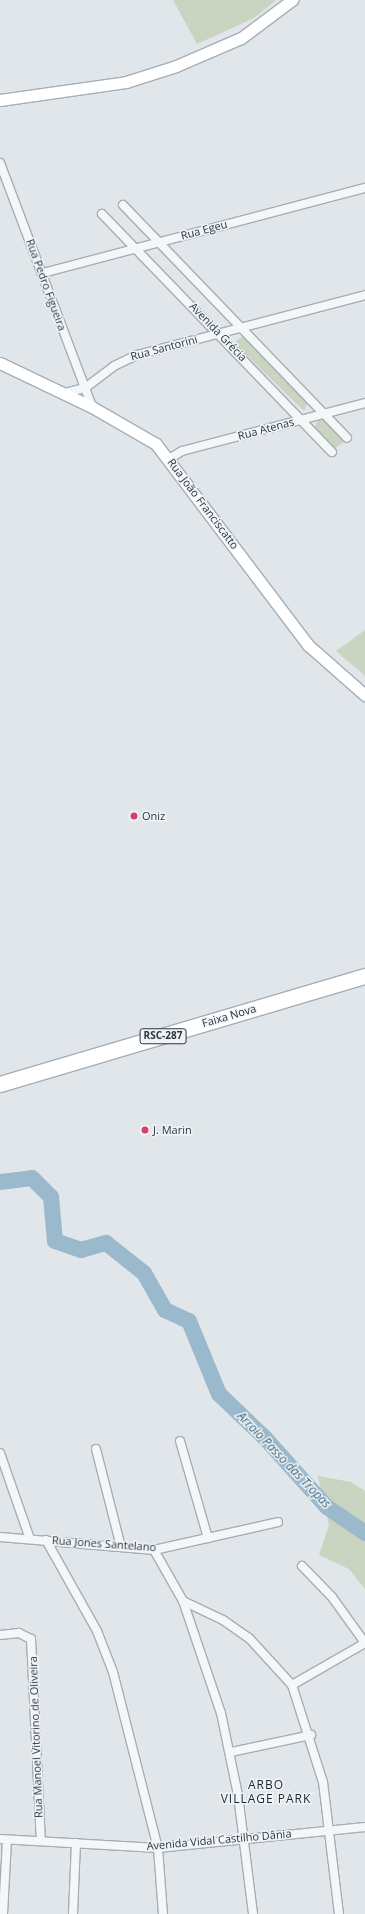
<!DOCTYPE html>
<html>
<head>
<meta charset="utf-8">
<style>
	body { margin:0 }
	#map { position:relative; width:365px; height:1914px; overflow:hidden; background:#e1e6ea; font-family:"Open Sans",sans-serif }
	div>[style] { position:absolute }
	.green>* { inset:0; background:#c9d4c1 }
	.river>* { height:16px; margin:-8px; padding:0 8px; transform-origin:8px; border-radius:8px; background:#9ab9cc }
	.roads { filter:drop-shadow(1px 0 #a6aeb5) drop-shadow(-1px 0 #a6aeb5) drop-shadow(0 1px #a6aeb5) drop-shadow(0 -1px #a6aeb5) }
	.street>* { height:8px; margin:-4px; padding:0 4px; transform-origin:4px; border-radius:4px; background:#f4f6f8 }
	.secondary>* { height:11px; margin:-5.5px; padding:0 5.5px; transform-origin:5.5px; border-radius:5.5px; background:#fff }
	.highway>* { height:15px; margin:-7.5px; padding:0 7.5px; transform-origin:7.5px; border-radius:7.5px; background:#fff }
	.dots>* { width:11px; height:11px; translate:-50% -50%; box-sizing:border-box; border:2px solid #f1f4f7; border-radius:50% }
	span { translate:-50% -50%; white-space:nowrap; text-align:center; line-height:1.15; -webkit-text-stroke:3px #f1f4f7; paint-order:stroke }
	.shield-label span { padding:1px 3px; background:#f1f4f7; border:1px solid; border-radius:3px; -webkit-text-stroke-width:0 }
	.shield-label { font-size:10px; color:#283643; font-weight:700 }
	.street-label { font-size:11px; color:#283643 }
	.poi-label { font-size:11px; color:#283643 }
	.left { translate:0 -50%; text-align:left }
	.water-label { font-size:12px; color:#305b79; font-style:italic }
	.neighbourhood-label { font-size:12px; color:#1a2733; letter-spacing:1px }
</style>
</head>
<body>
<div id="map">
	<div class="green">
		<i style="clip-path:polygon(173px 0,276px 0,254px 18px,197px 44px)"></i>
		<i style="clip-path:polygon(243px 336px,308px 402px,304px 411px,238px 347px,236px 341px)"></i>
		<i style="clip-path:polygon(319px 419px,322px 419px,346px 441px,335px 448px,314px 428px)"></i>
		<i style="clip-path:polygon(365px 630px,365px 676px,336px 651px)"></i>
		<i style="clip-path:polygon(318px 1476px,351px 1482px,365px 1491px,365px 1589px,349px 1569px,319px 1555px,329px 1525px)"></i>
	</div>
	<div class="river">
		<i style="left:0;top:1182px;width:32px;rotate:-7deg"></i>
		<i style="left:32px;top:1178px;width:27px;rotate:45deg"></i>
		<i style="left:51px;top:1197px;width:44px;rotate:84.8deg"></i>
		<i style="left:55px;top:1241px;width:28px;rotate:19deg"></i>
		<i style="left:81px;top:1250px;width:26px;rotate:-16deg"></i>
		<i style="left:106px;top:1243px;width:48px;rotate:38.3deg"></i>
		<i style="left:144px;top:1273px;width:43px;rotate:60.4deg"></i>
		<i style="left:165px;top:1310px;width:26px;rotate:25deg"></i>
		<i style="left:189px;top:1321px;width:79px;rotate:67.7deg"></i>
		<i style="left:219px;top:1394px;width:64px;rotate:43.7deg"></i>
		<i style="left:265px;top:1438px;width:93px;rotate:48.1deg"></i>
		<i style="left:327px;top:1507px;width:46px;rotate:34.4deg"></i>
	</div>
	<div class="roads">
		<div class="street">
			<i style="left:0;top:163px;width:261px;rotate:69.3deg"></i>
			<i style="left:123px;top:205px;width:323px;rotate:46.1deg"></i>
			<i style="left:102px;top:214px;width:331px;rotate:46deg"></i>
			<i style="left:43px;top:273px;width:333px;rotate:-14.8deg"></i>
			<i style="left:65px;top:393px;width:21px;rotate:-14deg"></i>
			<i style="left:85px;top:388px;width:36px;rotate:-37deg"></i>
			<i style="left:114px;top:366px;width:25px;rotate:-26deg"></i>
			<i style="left:137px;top:355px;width:236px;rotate:-14.7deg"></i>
			<i style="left:169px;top:459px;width:15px;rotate:-32deg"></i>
			<i style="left:182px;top:451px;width:189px;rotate:-14.7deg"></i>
			<i style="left:180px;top:1441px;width:101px;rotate:73.9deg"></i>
			<i style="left:96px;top:1449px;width:101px;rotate:75.7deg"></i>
			<i style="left:0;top:1453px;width:91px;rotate:70.8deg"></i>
			<i style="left:0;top:1537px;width:155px;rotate:4.8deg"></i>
			<i style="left:154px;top:1550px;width:127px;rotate:-12.7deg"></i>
			<i style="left:46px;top:1540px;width:104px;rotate:60.7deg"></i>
			<i style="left:97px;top:1631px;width:44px;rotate:68.7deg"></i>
			<i style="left:113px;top:1672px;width:182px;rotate:75.7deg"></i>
			<i style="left:158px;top:1848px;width:66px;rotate:85.7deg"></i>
			<i style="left:154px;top:1550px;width:59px;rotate:60.4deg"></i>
			<i style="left:183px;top:1601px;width:118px;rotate:71.3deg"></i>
			<i style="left:221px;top:1713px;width:84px;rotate:78.3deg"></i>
			<i style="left:238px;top:1795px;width:120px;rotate:82.8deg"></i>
			<i style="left:302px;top:1566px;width:43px;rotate:45.9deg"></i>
			<i style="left:332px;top:1597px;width:57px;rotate:54.3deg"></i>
			<i style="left:183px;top:1601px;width:44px;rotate:25.4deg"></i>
			<i style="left:223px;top:1620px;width:32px;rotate:35deg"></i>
			<i style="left:249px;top:1638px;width:64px;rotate:47.5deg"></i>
			<i style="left:292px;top:1685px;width:102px;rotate:72.3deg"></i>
			<i style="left:323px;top:1782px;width:133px;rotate:83.1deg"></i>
			<i style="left:0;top:1635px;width:19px;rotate:-6deg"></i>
			<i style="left:19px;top:1633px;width:13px;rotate:27deg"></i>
			<i style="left:31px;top:1639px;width:202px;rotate:87.2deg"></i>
			<i style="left:292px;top:1685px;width:84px;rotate:-29.9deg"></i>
			<i style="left:231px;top:1752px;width:82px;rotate:-12deg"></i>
			<i style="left:0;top:1839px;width:158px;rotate:3.3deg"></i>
			<i style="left:158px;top:1848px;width:208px;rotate:-5.8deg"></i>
			<i style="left:3px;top:1914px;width:74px;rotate:-86.9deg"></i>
			<i style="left:73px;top:1914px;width:71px;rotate:-87.6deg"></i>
		</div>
		<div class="secondary">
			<i style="left:0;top:100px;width:127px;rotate:-8.1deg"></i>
			<i style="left:126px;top:82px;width:52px;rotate:-17.7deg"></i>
			<i style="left:176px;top:66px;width:71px;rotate:-23.3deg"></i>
			<i style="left:241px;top:38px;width:64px;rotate:-36.7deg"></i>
			<i style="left:0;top:363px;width:102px;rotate:25.6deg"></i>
			<i style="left:92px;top:407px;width:74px;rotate:30deg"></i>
			<i style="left:156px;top:444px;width:252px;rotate:52.9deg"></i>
			<i style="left:308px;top:645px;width:76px;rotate:41.3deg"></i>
		</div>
		<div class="highway">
			<i style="left:0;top:1084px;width:381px;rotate:-16.5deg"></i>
		</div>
	</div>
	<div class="dots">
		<i style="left:134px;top:816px;background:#d4406c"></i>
		<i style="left:145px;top:1130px;background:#d4406c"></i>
	</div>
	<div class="shield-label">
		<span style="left:163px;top:1036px">RSC-287</span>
	</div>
	<div class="street-label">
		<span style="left:204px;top:230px;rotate:-15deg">Rua Egeu</span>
		<span style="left:46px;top:285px;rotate:70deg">Rua Pedro Figueira</span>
		<span style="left:218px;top:332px;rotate:46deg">Avenida Grécia</span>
		<span style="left:164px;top:348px;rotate:-15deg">Rua Santorini</span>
		<span style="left:266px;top:429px;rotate:-15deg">Rua Atenas</span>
		<span style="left:203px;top:504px;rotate:53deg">Rua João Franciscatto</span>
		<span style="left:229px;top:1016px;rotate:-16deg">Faixa Nova</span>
		<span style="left:104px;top:1544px;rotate:4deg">Rua Jones Santelano</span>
		<span style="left:36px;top:1737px;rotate:-92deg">Rua Manoel Vitorino de Oliveira</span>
		<span style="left:219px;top:1840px;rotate:-5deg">Avenida Vidal Castilho Dânia</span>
	</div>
	<div class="poi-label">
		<span class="left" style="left:142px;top:816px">Oniz</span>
		<span class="left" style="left:153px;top:1130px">J. Marin</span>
	</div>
	<div class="water-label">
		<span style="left:284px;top:1460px;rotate:46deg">Arroio Passo das Tropas</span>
	</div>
	<div class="neighbourhood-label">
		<span style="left:266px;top:1792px">ARBO<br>VILLAGE PARK</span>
	</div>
</div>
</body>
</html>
